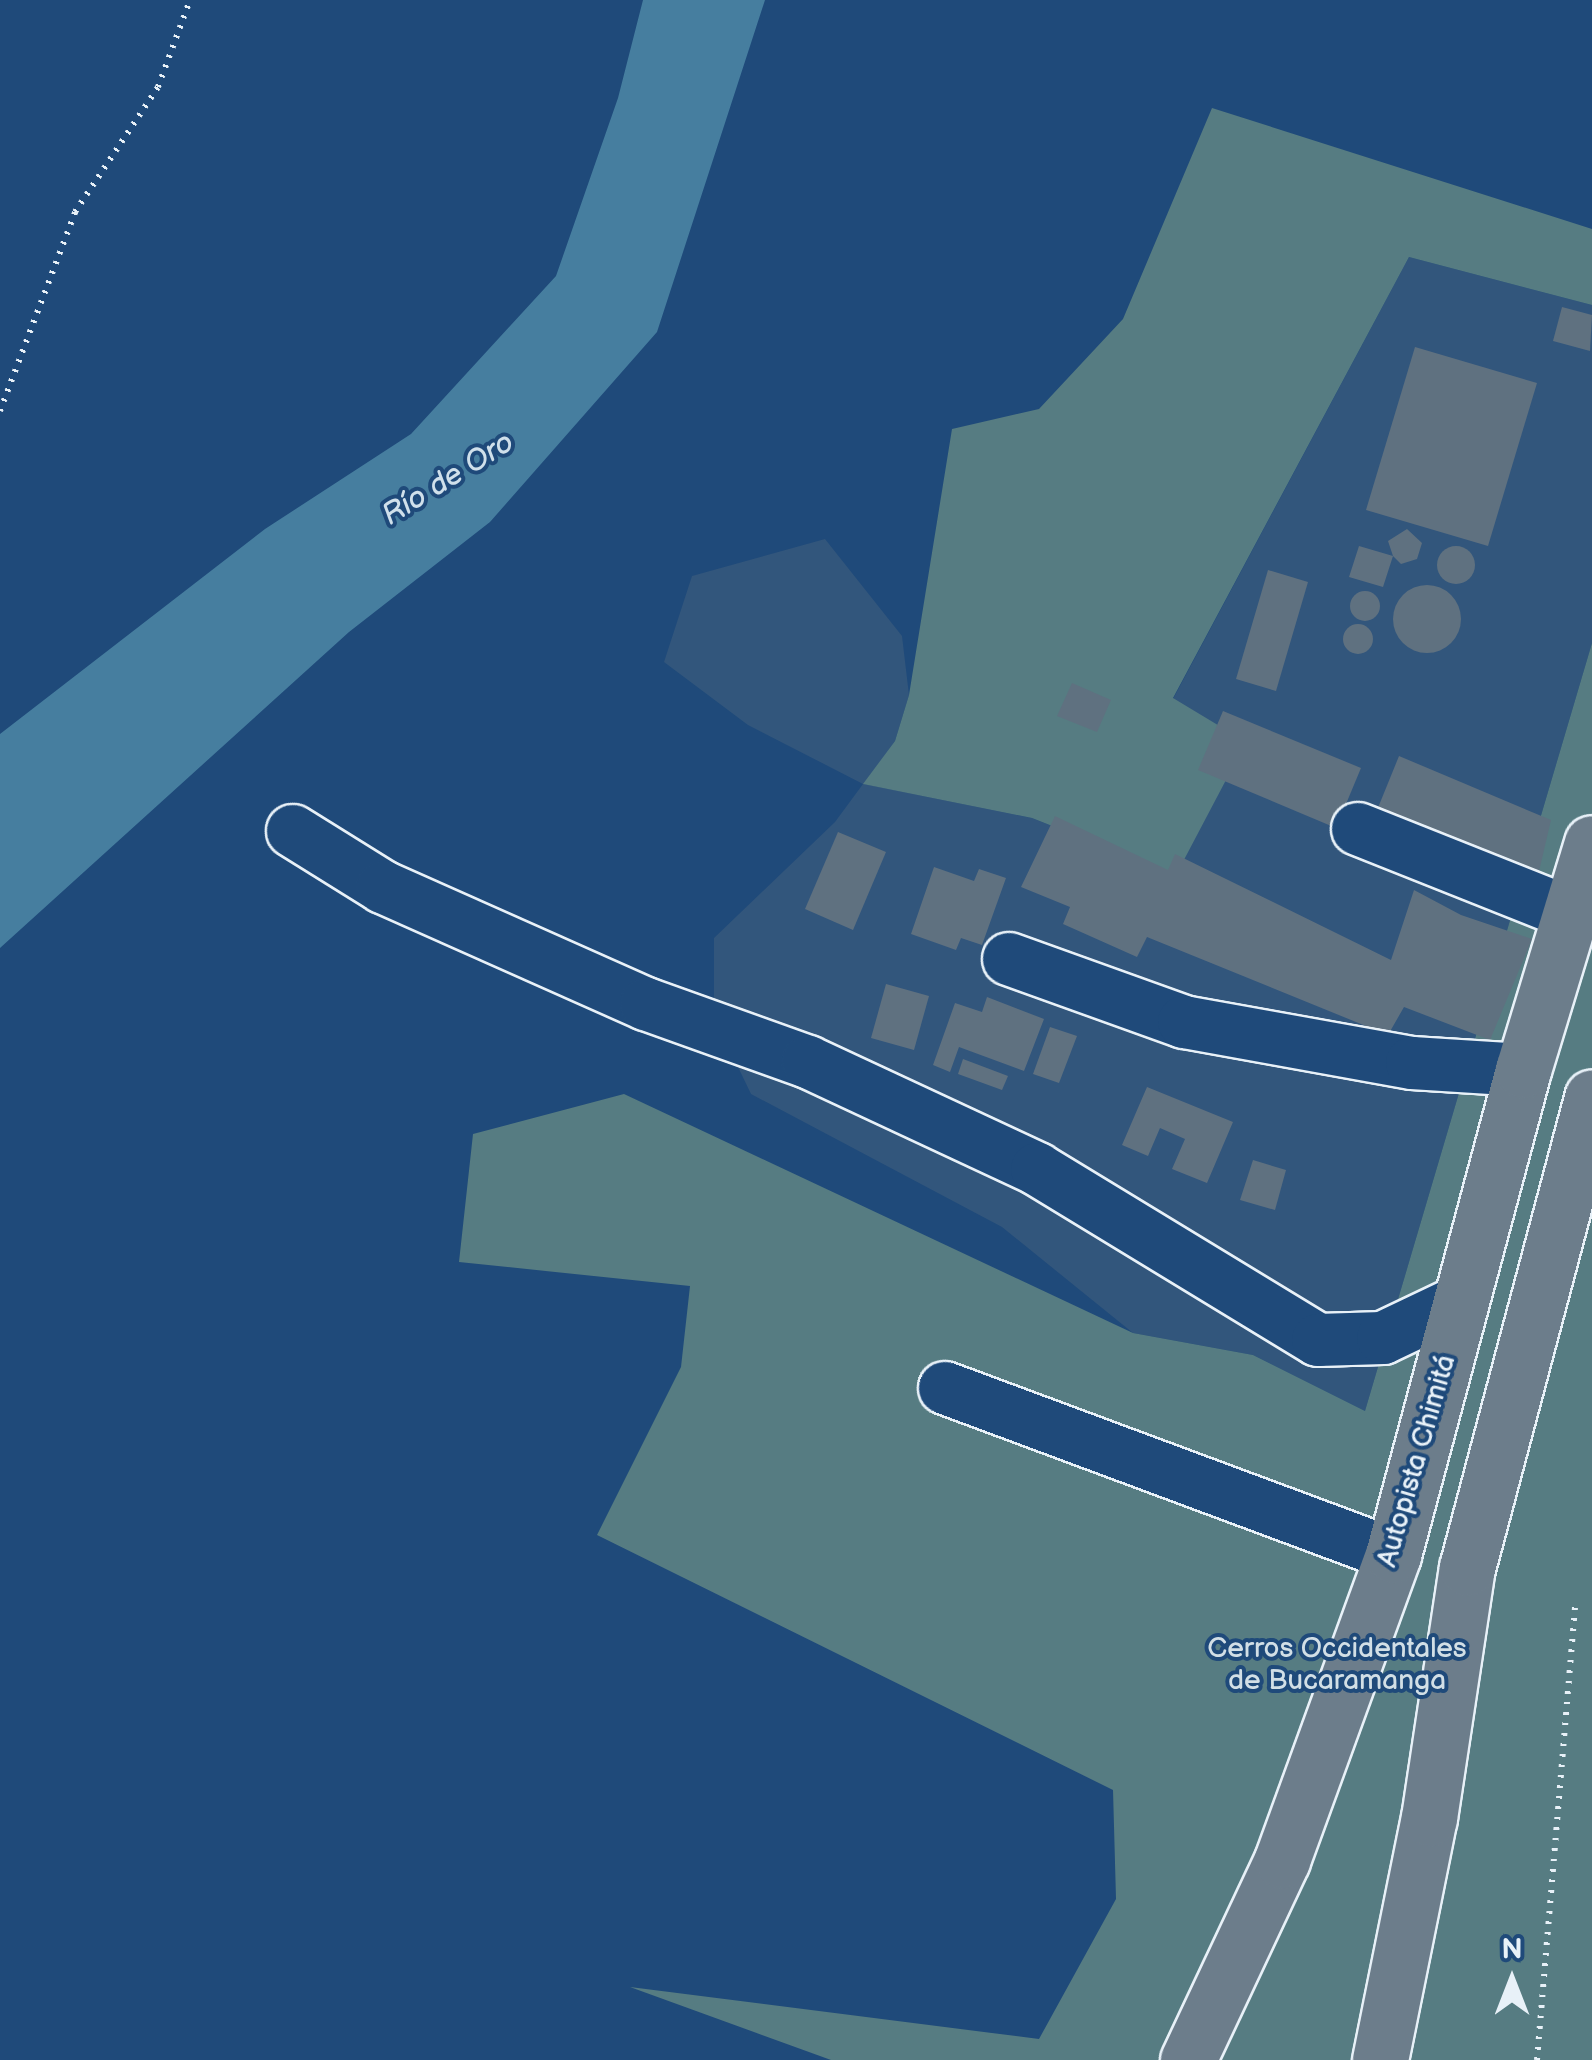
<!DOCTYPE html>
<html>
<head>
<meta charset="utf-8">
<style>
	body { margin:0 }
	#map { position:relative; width:1592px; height:2060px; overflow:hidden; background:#1f4a7a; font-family:"Balsamiq Sans",sans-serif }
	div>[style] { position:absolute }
	.built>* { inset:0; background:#32567c }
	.green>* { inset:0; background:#567c82 }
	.water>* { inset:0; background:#467e9f }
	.building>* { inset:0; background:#5f7180 }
	.round { border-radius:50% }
	.path>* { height:6px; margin-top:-3px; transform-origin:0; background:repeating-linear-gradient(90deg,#e8f1f8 0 2.5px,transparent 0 10.5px) }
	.roads { filter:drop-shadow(2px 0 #e8f1f8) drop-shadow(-2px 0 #e8f1f8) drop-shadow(0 2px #e8f1f8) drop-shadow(0 -2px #e8f1f8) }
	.minor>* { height:52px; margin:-26px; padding:0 26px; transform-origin:26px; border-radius:26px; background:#1f4a7a }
	.highway>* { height:55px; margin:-27.5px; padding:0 27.5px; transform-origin:27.5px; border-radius:27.5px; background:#6c7d8b }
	span { translate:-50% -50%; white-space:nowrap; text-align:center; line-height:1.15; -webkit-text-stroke:8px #1f4a7a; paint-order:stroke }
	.street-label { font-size:28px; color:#e8f1f8 }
	.park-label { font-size:28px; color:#d2dfe6 }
	.water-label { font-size:30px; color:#d0e0eb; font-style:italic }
	.north { position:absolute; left:1462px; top:1930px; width:100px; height:100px; -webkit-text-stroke:8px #1f4a7a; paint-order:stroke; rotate:0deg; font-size:28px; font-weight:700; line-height:40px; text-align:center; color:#e8f1f8 }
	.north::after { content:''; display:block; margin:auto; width:35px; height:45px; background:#e8f1f8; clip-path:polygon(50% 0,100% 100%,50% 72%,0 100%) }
</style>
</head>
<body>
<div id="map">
	<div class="built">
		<i style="clip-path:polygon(1409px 257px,1592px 305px,1592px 643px,1365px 1411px,1253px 1355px,1133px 1333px,1002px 1227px,751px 1094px,714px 1017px,714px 938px,835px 822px,863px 784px,748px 725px,664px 662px,692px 576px,825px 539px,902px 636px,909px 695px,895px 741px,864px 784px,1032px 818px,1176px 875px,1173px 699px)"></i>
	</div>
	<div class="green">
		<i style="clip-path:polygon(1212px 108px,1592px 229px,1592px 305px,1409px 257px,1173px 698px,1246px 742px,1176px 875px,1032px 818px,863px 784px,895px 741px,909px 695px,952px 429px,1039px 409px,1123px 319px)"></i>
		<i style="clip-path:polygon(1592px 643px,1592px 2060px,831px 2060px,630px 1987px,1039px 2039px,1116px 1899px,1113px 1790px,597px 1535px,681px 1367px,690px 1286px,459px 1262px,473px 1134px,624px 1094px,1133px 1333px,1253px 1355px,1365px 1411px)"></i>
	</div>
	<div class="water">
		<i style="clip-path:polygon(643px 0,765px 0,657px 332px,490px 522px,349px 632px,0 948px,0 734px,265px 529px,411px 434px,556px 276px,618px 98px)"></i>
	</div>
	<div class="building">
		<i style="clip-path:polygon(1562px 307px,1592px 315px,1590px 351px,1553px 341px)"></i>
		<i style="clip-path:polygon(1415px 347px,1537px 383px,1488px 546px,1366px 510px)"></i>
		<i style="clip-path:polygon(1407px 529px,1422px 543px,1417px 559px,1401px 564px,1393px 556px,1383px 587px,1349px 577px,1359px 546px,1393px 556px,1388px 541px)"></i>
		<i class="round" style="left:1437px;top:546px;width:38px;height:38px"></i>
		<i style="clip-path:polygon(1268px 570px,1308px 582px,1276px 691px,1236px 679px)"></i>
		<i class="round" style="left:1393px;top:585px;width:68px;height:68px"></i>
		<i class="round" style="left:1350px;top:591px;width:30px;height:30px"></i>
		<i class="round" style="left:1343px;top:624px;width:30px;height:30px"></i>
		<i style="clip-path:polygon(1072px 683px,1111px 700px,1097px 732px,1057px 716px)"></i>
		<i style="clip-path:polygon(1223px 711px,1361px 768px,1336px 828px,1198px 770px)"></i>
		<i style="clip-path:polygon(1399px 756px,1551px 820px,1537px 880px,1373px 820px)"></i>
		<i style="clip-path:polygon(1055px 816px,1168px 870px,1175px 854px,1391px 960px,1414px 890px,1461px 915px,1532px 939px,1490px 1040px,1404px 1007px,1388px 1035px,1147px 937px,1137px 957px,1063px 924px,1070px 907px,1021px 887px)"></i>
		<i style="clip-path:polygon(838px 832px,886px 852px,853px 930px,805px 909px)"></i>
		<i style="clip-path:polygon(934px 867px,974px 881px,979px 869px,1006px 878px,982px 945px,961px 938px,956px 950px,911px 934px)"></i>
		<i style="clip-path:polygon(886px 984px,929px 996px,914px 1050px,871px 1038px)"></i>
		<i style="clip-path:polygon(987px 997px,1044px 1019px,1024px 1071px,959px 1047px,950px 1072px,933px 1065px,955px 1003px,982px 1012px)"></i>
		<i style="clip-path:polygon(1050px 1027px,1077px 1036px,1059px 1083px,1033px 1074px)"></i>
		<i style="clip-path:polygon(963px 1059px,1008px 1076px,1002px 1090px,958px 1074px)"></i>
		<i style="clip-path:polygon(1147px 1087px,1233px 1122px,1207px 1183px,1172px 1169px,1185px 1139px,1160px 1128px,1148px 1156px,1122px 1145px)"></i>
		<i style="clip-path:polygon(1253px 1160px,1286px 1170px,1275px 1210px,1240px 1200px)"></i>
	</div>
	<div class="path">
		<i style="left:0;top:411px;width:213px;rotate:-69.3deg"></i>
		<i style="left:75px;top:212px;width:150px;rotate:-56.4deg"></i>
		<i style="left:158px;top:87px;width:93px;rotate:-69.8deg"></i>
		<i style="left:1537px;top:2060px;width:459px;rotate:-85.2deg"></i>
	</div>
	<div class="roads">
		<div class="minor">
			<i style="left:1358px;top:829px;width:230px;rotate:21.7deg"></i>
			<i style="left:293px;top:831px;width:106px;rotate:31.9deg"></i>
			<i style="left:383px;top:887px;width:288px;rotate:24deg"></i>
			<i style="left:646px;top:1004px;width:172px;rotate:19.7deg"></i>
			<i style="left:808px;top:1062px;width:253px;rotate:25deg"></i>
			<i style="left:1037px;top:1169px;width:329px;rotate:31.3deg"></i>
			<i style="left:1318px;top:1340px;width:65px;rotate:-1.8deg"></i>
			<i style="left:1383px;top:1338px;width:86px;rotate:-25.4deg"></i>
			<i style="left:1009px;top:959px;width:186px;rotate:19.8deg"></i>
			<i style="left:1184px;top:1022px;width:232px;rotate:10.2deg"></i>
			<i style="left:1412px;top:1063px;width:111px;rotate:3.6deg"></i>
			<i style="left:945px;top:1388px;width:478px;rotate:20.4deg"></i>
		</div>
		<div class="highway">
			<i style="left:1188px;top:2060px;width:221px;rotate:-64.8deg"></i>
			<i style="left:1282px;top:1860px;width:325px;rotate:-70deg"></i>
			<i style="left:1393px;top:1555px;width:502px;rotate:-75deg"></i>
			<i style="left:1523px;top:1070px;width:237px;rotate:-73.1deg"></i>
			<i style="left:1380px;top:2060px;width:247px;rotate:-78.6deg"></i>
			<i style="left:1429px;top:1818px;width:253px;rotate:-81.4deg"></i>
			<i style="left:1467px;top:1568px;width:487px;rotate:-75.1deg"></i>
		</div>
	</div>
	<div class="street-label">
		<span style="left:1417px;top:1461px;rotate:-74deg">Autopista Chimitá</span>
	</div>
	<div class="park-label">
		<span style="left:1337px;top:1665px">Cerros Occidentales<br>de Bucaramanga</span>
	</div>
	<div class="water-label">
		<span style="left:448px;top:479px;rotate:-32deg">Río de Oro</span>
	</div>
	<div class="north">N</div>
</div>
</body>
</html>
